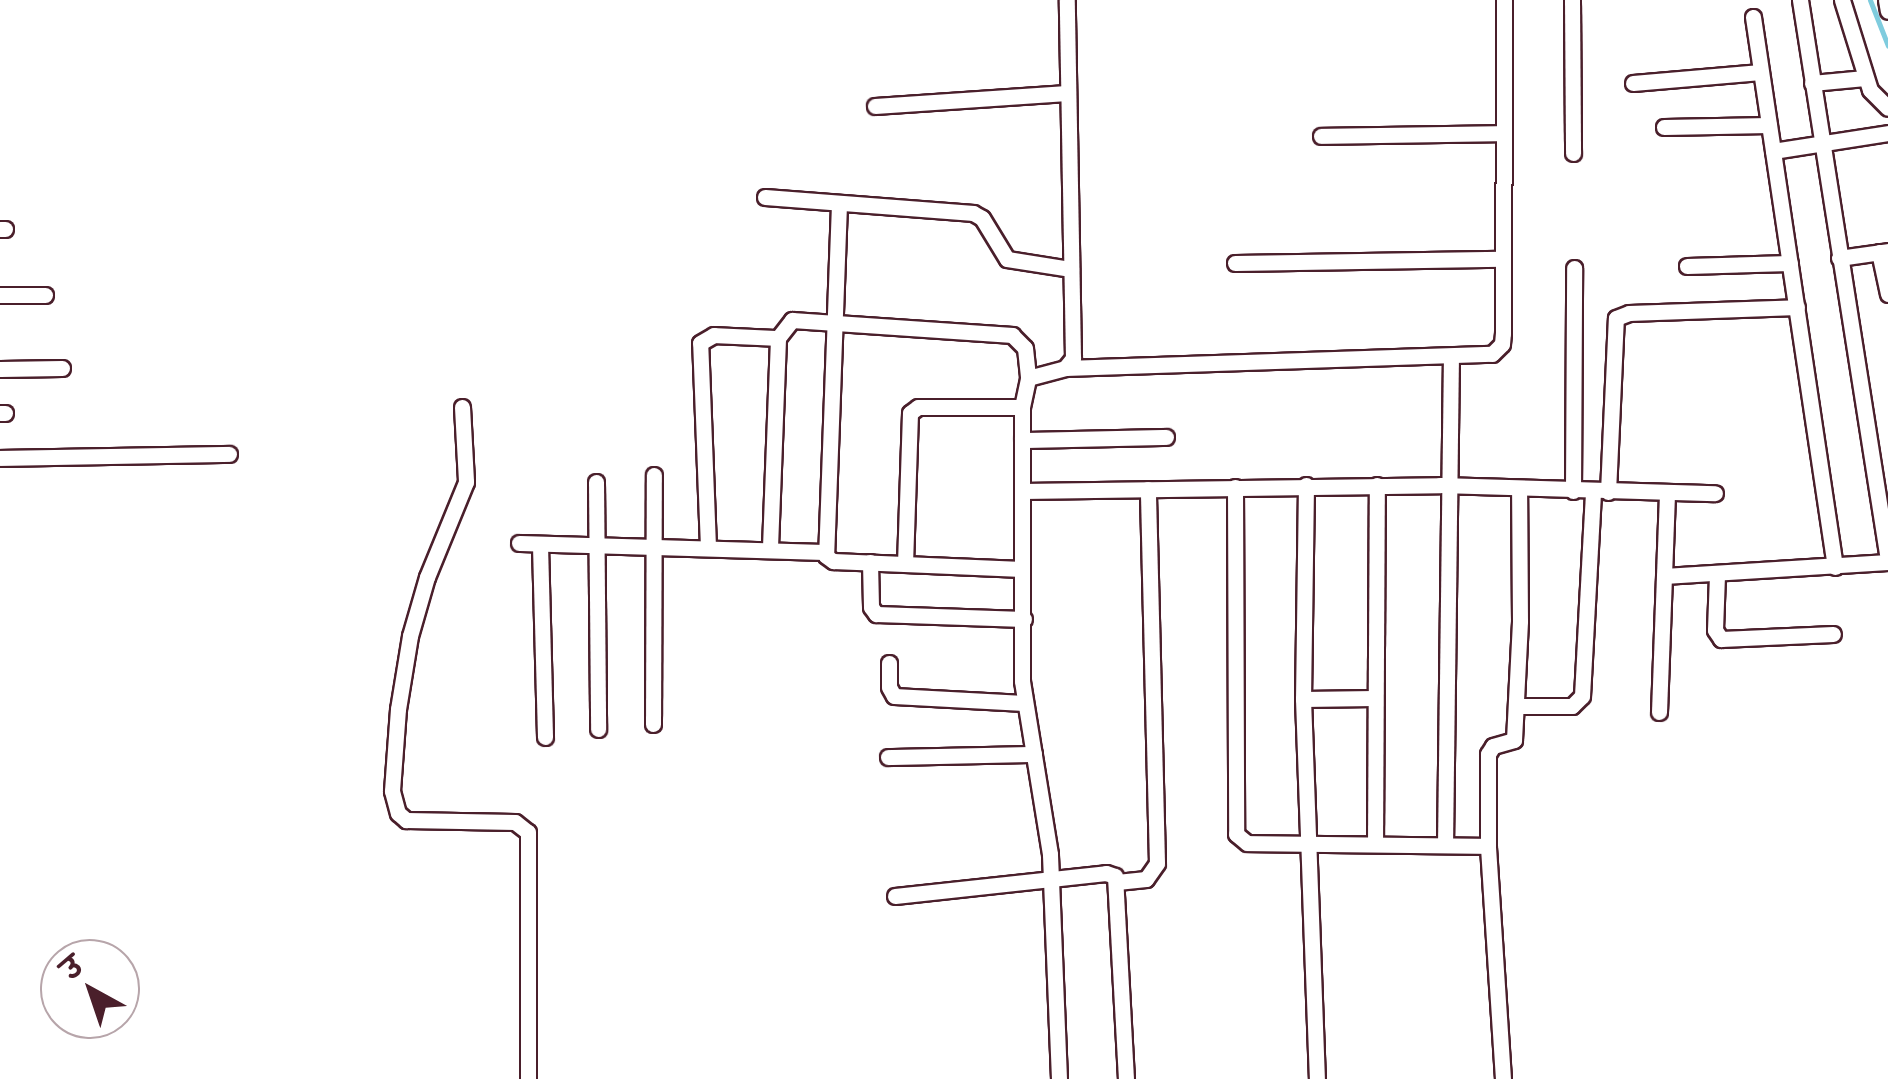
<!DOCTYPE html>
<html>
<head>
<meta charset="utf-8">
<style>
	body { margin:0 }
	#map { position:relative; width:1888px; height:1079px; overflow:hidden; background:#fff; font-family:Itim,"Playpen Sans Deva",sans-serif }
	div>[style] { position:absolute }
	.stream>* { height:5px; margin:-2.5px; padding:0 2.5px; transform-origin:2.5px; border-radius:2.5px; background:#7fccde }
	.roads { filter:drop-shadow(2px 0 #4a1f2b) drop-shadow(-2px 0 #4a1f2b) drop-shadow(0 2px #4a1f2b) drop-shadow(0 -2px #4a1f2b) }
	.minor>* { height:15px; margin:-7.5px; padding:0 7.5px; transform-origin:7.5px; border-radius:7.5px; background:#fff }
	span { translate:-50% -50%; white-space:nowrap; text-align:center; line-height:1.15; -webkit-text-stroke:9px #fff; paint-order:stroke }
	.north { position:absolute; left:40px; top:939px; width:100px; height:100px; box-sizing:border-box; background:#fff; border:2px solid #b7a5aa; border-radius:50%; rotate:320deg; font-size:28px; font-weight:700; line-height:40px; text-align:center; color:#4a1f2b }
	.north::after { content:''; display:block; margin:auto; width:35px; height:45px; background:#4a1f2b; clip-path:polygon(50% 0,100% 100%,50% 72%,0 100%) }
</style>
</head>
<body>
<div id="map">
	<div class="stream">
		<i style="left:1870px;top:0;width:49px;rotate:68.6deg"></i>
	</div>
	<div class="roads">
		<div class="minor">
			<i style="left:1572px;top:0;width:153px;rotate:89.6deg"></i>
			<i style="left:1800px;top:0;width:567px;rotate:81.07deg"></i>
			<i style="left:1842px;top:0;width:94px;rotate:72.7deg"></i>
			<i style="left:1870px;top:90px;width:25px;rotate:45deg"></i>
			<i style="left:1886px;top:0;width:11px;rotate:80deg"></i>
			<i style="left:1753px;top:17px;width:556px;rotate:81.52deg"></i>
			<i style="left:1633px;top:83px;width:128px;rotate:-4.9deg"></i>
			<i style="left:1812px;top:83px;width:53px;rotate:-5.4deg"></i>
			<i style="left:875px;top:106px;width:192px;rotate:-3.9deg"></i>
			<i style="left:1664px;top:127px;width:105px;rotate:-1.1deg"></i>
			<i style="left:1321px;top:136px;width:183px;rotate:-0.9deg"></i>
			<i style="left:1773px;top:151px;width:116px;rotate:-8.9deg"></i>
			<i style="left:765px;top:197px;width:209px;rotate:4.4deg"></i>
			<i style="left:973px;top:213px;width:10px;rotate:29deg"></i>
			<i style="left:982px;top:218px;width:48px;rotate:58.6deg"></i>
			<i style="left:1007px;top:259px;width:65px;rotate:8.9deg"></i>
			<i style="left:839px;top:204px;width:352px;rotate:92.1deg"></i>
			<i style="left:826px;top:556px;width:9px;rotate:36deg"></i>
			<i style="left:833px;top:561px;width:189px;rotate:2.4deg"></i>
			<i style="left:0;top:229px;width:5px"></i>
			<i style="left:1879px;top:252px;width:43px;rotate:77.9deg"></i>
			<i style="left:1839px;top:258px;width:49px;rotate:-8.1deg"></i>
			<i style="left:1235px;top:263px;width:267px;rotate:-0.9deg"></i>
			<i style="left:1687px;top:266px;width:103px;rotate:-1.7deg"></i>
			<i style="left:0;top:295px;width:45px"></i>
			<i style="left:1065px;top:368px;width:427px;rotate:-1.9deg"></i>
			<i style="left:1492px;top:354px;width:14px;rotate:-45deg"></i>
			<i style="left:1502px;top:344px;width:11px;rotate:-85deg"></i>
			<i style="left:1503px;top:333px;width:333px;rotate:-89.8deg"></i>
			<i style="left:0;top:369px;width:62px;rotate:-0.9deg"></i>
			<i style="left:462px;top:407px;width:75px;rotate:86.9deg"></i>
			<i style="left:466px;top:482px;width:103px;rotate:112.3deg"></i>
			<i style="left:427px;top:577px;width:61px;rotate:106.1deg"></i>
			<i style="left:410px;top:636px;width:74px;rotate:99.3deg"></i>
			<i style="left:398px;top:709px;width:82px;rotate:94.2deg"></i>
			<i style="left:392px;top:791px;width:23px;rotate:75deg"></i>
			<i style="left:398px;top:813px;width:11px;rotate:41deg"></i>
			<i style="left:406px;top:820px;width:109px;rotate:1.1deg"></i>
			<i style="left:515px;top:822px;width:16px;rotate:38deg"></i>
			<i style="left:528px;top:832px;width:247px;rotate:90deg"></i>
			<i style="left:0;top:413px;width:5px"></i>
			<i style="left:1022px;top:440px;width:144px;rotate:-1.2deg"></i>
			<i style="left:0;top:458px;width:229px;rotate:-1deg"></i>
			<i style="left:596px;top:482px;width:247px;rotate:89.5deg"></i>
			<i style="left:1306px;top:485px;width:214px;rotate:90.8deg"></i>
			<i style="left:1303px;top:699px;width:380px;rotate:87.9deg"></i>
			<i style="left:1235px;top:487px;width:347px;rotate:89.8deg"></i>
			<i style="left:1236px;top:834px;width:14px;rotate:39deg"></i>
			<i style="left:1247px;top:843px;width:241px;rotate:0.7deg"></i>
			<i style="left:1022px;top:491px;width:418px;rotate:-0.8deg"></i>
			<i style="left:1440px;top:485px;width:275px;rotate:1.7deg"></i>
			<i style="left:1573px;top:491px;width:223px;rotate:-89.7deg"></i>
			<i style="left:1608px;top:492px;width:174px;rotate:-87.4deg"></i>
			<i style="left:1616px;top:318px;width:14px;rotate:-21deg"></i>
			<i style="left:1629px;top:313px;width:168px;rotate:-2deg"></i>
			<i style="left:519px;top:543px;width:306px;rotate:1.7deg"></i>
			<i style="left:540px;top:545px;width:192px;rotate:88.5deg"></i>
			<i style="left:708px;top:547px;width:204px;rotate:-92.2deg"></i>
			<i style="left:700px;top:343px;width:16px;rotate:-30deg"></i>
			<i style="left:714px;top:335px;width:64px;rotate:2.7deg"></i>
			<i style="left:770px;top:547px;width:209px;rotate:-87.8deg"></i>
			<i style="left:778px;top:338px;width:23px;rotate:-52deg"></i>
			<i style="left:792px;top:320px;width:221px;rotate:3.9deg"></i>
			<i style="left:1012px;top:335px;width:18px;rotate:45deg"></i>
			<i style="left:1025px;top:348px;width:30px;rotate:84deg"></i>
			<i style="left:870px;top:562px;width:45px;rotate:88.7deg"></i>
			<i style="left:871px;top:607px;width:9px;rotate:54deg"></i>
			<i style="left:876px;top:614px;width:148px;rotate:1.9deg"></i>
			<i style="left:905px;top:564px;width:151px;rotate:-88.1deg"></i>
			<i style="left:910px;top:413px;width:10px;rotate:-37deg"></i>
			<i style="left:918px;top:407px;width:104px"></i>
			<i style="left:1717px;top:575px;width:55px;rotate:92.1deg"></i>
			<i style="left:1715px;top:630px;width:11px;rotate:56deg"></i>
			<i style="left:1721px;top:639px;width:112px;rotate:-2.6deg"></i>
			<i style="left:1664px;top:576px;width:224px;rotate:-3.6deg"></i>
			<i style="left:889px;top:663px;width:24px;rotate:90deg"></i>
			<i style="left:889px;top:687px;width:10px;rotate:61deg"></i>
			<i style="left:894px;top:696px;width:130px;rotate:3.1deg"></i>
			<i style="left:1303px;top:699px;width:71px;rotate:-0.8deg"></i>
			<i style="left:1516px;top:706px;width:56px"></i>
			<i style="left:1572px;top:706px;width:14px;rotate:-45deg"></i>
			<i style="left:1582px;top:696px;width:204px;rotate:-86.9deg"></i>
			<i style="left:1659px;top:712px;width:218px;rotate:-87.9deg"></i>
			<i style="left:653px;top:724px;width:249px;rotate:-89.8deg"></i>
			<i style="left:888px;top:757px;width:146px;rotate:-1.2deg"></i>
			<i style="left:1375px;top:844px;width:359px;rotate:-89.7deg"></i>
			<i style="left:1445px;top:845px;width:489px;rotate:-89.3deg"></i>
			<i style="left:1117px;top:882px;width:29px;rotate:-6deg"></i>
			<i style="left:1146px;top:879px;width:19px;rotate:-55deg"></i>
			<i style="left:1157px;top:863px;width:374px;rotate:-91.4deg"></i>
			<i style="left:895px;top:896px;width:212px;rotate:-6.2deg"></i>
			<i style="left:1106px;top:873px;width:9px;rotate:18deg"></i>
			<i style="left:1115px;top:876px;width:203px;rotate:86.9deg"></i>
			<i style="left:1059px;top:1079px;width:225px;rotate:-92.3deg"></i>
			<i style="left:1050px;top:854px;width:175px;rotate:-99.2deg"></i>
			<i style="left:1022px;top:681px;width:274px;rotate:-90deg"></i>
			<i style="left:1022px;top:407px;width:30px;rotate:-78deg"></i>
			<i style="left:1028px;top:378px;width:38px;rotate:-15deg"></i>
			<i style="left:1065px;top:368px;width:13px;rotate:-51deg"></i>
			<i style="left:1073px;top:358px;width:358px;rotate:-91deg"></i>
			<i style="left:1503px;top:1079px;width:233px;rotate:-93.7deg"></i>
			<i style="left:1488px;top:846px;width:92px;rotate:-90deg"></i>
			<i style="left:1488px;top:754px;width:9px;rotate:-58deg"></i>
			<i style="left:1493px;top:746px;width:22px;rotate:-16deg"></i>
			<i style="left:1514px;top:740px;width:119px;rotate:-87.1deg"></i>
			<i style="left:1520px;top:621px;width:132px;rotate:-90.4deg"></i>
		</div>
	</div>
	<div class="north">उ</div>
</div>
</body>
</html>
